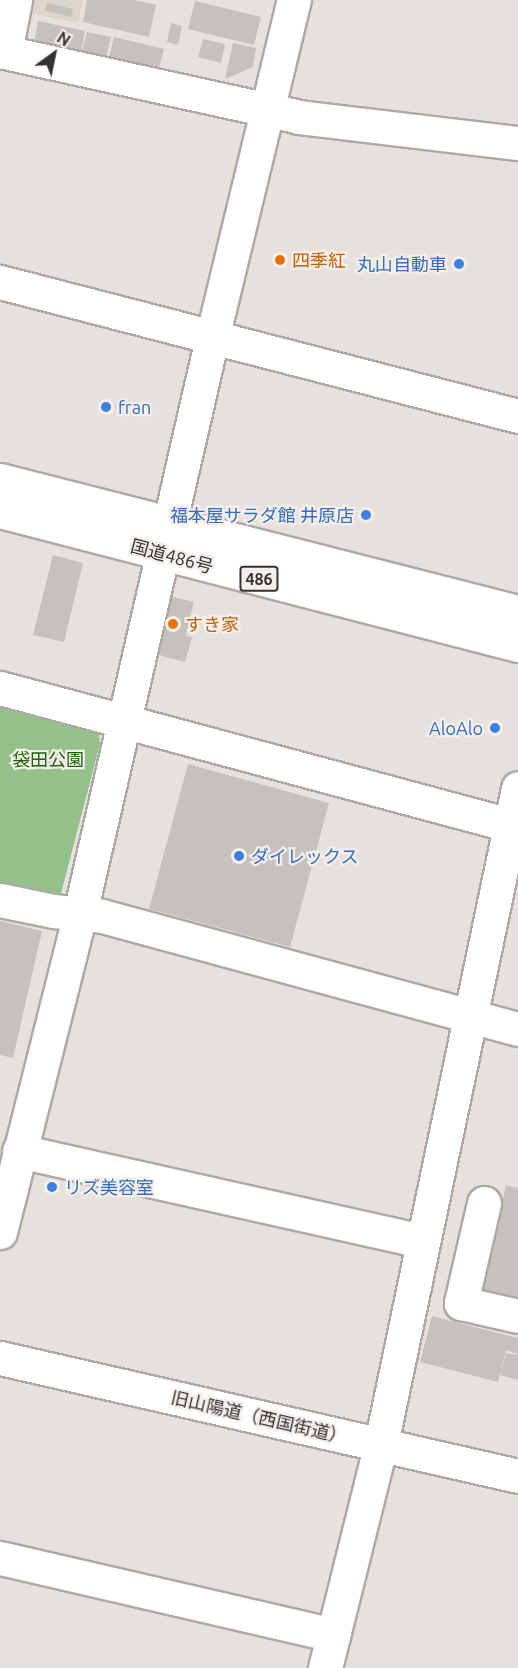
<!DOCTYPE html>
<html>
<head>
<meta charset="utf-8">
<style>
	body { margin:0 }
	#map { position:relative; width:518px; height:1668px; overflow:hidden; background:#e7e1dd; font-family:Ubuntu,"Noto Sans JP",sans-serif }
	div>[style] { position:absolute }
	.built>* { inset:0; background:#e0d5cb }
	.green>* { inset:0; background:#94c18a }
	.building>* { inset:0; background:#c6c1bd }
	.roads { filter:drop-shadow(2px 0 #aea9a4) drop-shadow(-2px 0 #aea9a4) drop-shadow(0 2px #aea9a4) drop-shadow(0 -2px #aea9a4) }
	.minor>* { height:33px; margin:-16.5px; padding:0 16.5px; transform-origin:16.5px; border-radius:16.5px; background:#fff }
	.highway>* { height:33px; margin:-16.5px; padding:0 16.5px; transform-origin:16.5px; border-radius:16.5px; background:#fff }
	.dots>* { width:16px; height:16px; translate:-50% -50%; box-sizing:border-box; border:3px solid #f4efea; border-radius:50% }
	span { translate:-50% -50%; white-space:nowrap; text-align:center; line-height:1.15; -webkit-text-stroke:4.5px #f4efea; paint-order:stroke }
	.shield-label span { padding:2px 4px; background:#f4efea; border:2px solid; border-radius:4px; -webkit-text-stroke-width:0 }
	.shield-label { font-size:16px; color:#353331; font-weight:700 }
	.food-label { font-size:18px; color:#c56008 }
	.left { translate:0 -50%; text-align:left }
	.shop-label { font-size:18px; color:#366cbe }
	.right { translate:-100% -50%; text-align:right }
	.street-label { font-size:18px; color:#353331 }
	.park-label { font-size:18px; color:#1f610e }
	.north { position:absolute; left:24px; top:24px; width:60px; height:60px; -webkit-text-stroke:4px #f4efea; paint-order:stroke; rotate:33deg; font-size:16px; font-weight:700; line-height:24px; text-align:center; color:#353331 }
	.north::after { content:''; display:block; margin:auto; width:21px; height:27px; background:#353331; clip-path:polygon(50% 0,100% 100%,50% 72%,0 100%) }
</style>
</head>
<body>
<div id="map">
	<div class="built">
		<i style="clip-path:polygon(0 0,83px 0,78px 23px,29px 13px)"></i>
	</div>
	<div class="green">
		<i style="clip-path:polygon(0 697px,98px 726px,100px 744px,59px 901px,0 892px)"></i>
	</div>
	<div class="building">
		<i style="clip-path:polygon(87px 0,134px 0,156px 5px,149px 37px,83px 22px)"></i>
		<i style="clip-path:polygon(195px 1px,261px 17px,254px 45px,188px 29px)"></i>
		<i style="clip-path:polygon(47px 3px,73px 9px,71px 17px,45px 11px)"></i>
		<i style="clip-path:polygon(38px 21px,85px 31px,81px 53px,34px 43px)"></i>
		<i style="clip-path:polygon(171px 23px,182px 26px,178px 45px,167px 42px)"></i>
		<i style="clip-path:polygon(87px 32px,111px 37px,106px 57px,82px 51px)"></i>
		<i style="clip-path:polygon(114px 37px,164px 49px,159px 68px,109px 57px)"></i>
		<i style="clip-path:polygon(203px 39px,225px 44px,221px 63px,198px 57px)"></i>
		<i style="clip-path:polygon(233px 43px,256px 48px,253px 67px,225px 79px)"></i>
		<i style="clip-path:polygon(53px 555px,83px 563px,64px 642px,33px 635px)"></i>
		<i style="clip-path:polygon(166px 595px,194px 602px,186px 636px,192px 637px,185px 662px,151px 653px)"></i>
		<i style="clip-path:polygon(188px 764px,329px 803px,290px 947px,149px 909px)"></i>
		<i style="clip-path:polygon(0 921px,42px 931px,13px 1058px,0 1055px)"></i>
		<i style="clip-path:polygon(506px 1185px,518px 1188px,518px 1308px,481px 1300px)"></i>
		<i style="clip-path:polygon(432px 1316px,518px 1338px,518px 1354px,506px 1350px,498px 1382px,420px 1362px)"></i>
		<i style="clip-path:polygon(506px 1353px,518px 1355px,518px 1380px,500px 1375px)"></i>
	</div>
	<div class="roads">
		<div class="minor">
			<i style="left:0;top:51px;width:306px;rotate:12.4deg"></i>
			<i style="left:299px;top:117px;width:221px;rotate:6.8deg"></i>
			<i style="left:5px;top:52px;width:53px;rotate:-79.1deg"></i>
			<i style="left:0;top:282px;width:535px;rotate:14.5deg"></i>
			<i style="left:0;top:688px;width:528px;rotate:15.04deg"></i>
			<i style="left:0;top:900px;width:54px;rotate:11.7deg"></i>
			<i style="left:53px;top:911px;width:49px;rotate:5.8deg"></i>
			<i style="left:102px;top:916px;width:431px;rotate:15.2deg"></i>
			<i style="left:19px;top:1151px;width:413px;rotate:12.6deg"></i>
			<i style="left:484px;top:1203px;width:103px;rotate:103deg"></i>
			<i style="left:461px;top:1303px;width:58px;rotate:12.8deg"></i>
			<i style="left:0;top:1232px;width:329px;rotate:-75.9deg"></i>
			<i style="left:80px;top:913px;width:590px;rotate:-77.07deg"></i>
			<i style="left:212px;top:338px;width:348px;rotate:-76.4deg"></i>
			<i style="left:0;top:1358px;width:531px;rotate:12.83deg"></i>
			<i style="left:0;top:1558px;width:342px;rotate:13deg"></i>
			<i style="left:325px;top:1668px;width:231px;rotate:-76deg"></i>
			<i style="left:381px;top:1444px;width:670px;rotate:-78.2deg"></i>
		</div>
		<div class="highway">
			<i style="left:0;top:480px;width:535px;rotate:14.3deg"></i>
			<i style="left:0;top:511px;width:535px;rotate:14.5deg"></i>
		</div>
	</div>
	<div class="dots">
		<i style="left:280px;top:260px;background:#e8710a"></i>
		<i style="left:459px;top:264px;background:#3f7fe0"></i>
		<i style="left:106px;top:407px;background:#3f7fe0"></i>
		<i style="left:366px;top:515px;background:#3f7fe0"></i>
		<i style="left:173px;top:624px;background:#e8710a"></i>
		<i style="left:495px;top:728px;background:#3f7fe0"></i>
		<i style="left:239px;top:856px;background:#3f7fe0"></i>
		<i style="left:52px;top:1187px;background:#3f7fe0"></i>
	</div>
	<div class="shield-label">
		<span style="left:259px;top:579px">486</span>
	</div>
	<div class="food-label">
		<span class="left" style="left:292px;top:260px">四季紅</span>
		<span class="left" style="left:185px;top:624px">すき家</span>
	</div>
	<div class="shop-label">
		<span class="right" style="left:447px;top:264px">丸山自動車</span>
		<span class="left" style="left:118px;top:407px">fran</span>
		<span class="right" style="left:354px;top:515px">福本屋サラダ館 井原店</span>
		<span class="right" style="left:483px;top:728px">AloAlo</span>
		<span class="left" style="left:251px;top:856px">ダイレックス</span>
		<span class="left" style="left:64px;top:1187px">リズ美容室</span>
	</div>
	<div class="street-label">
		<span style="left:172px;top:556px;rotate:15deg">国道486号</span>
		<span style="left:259px;top:1417px;rotate:13deg">旧山陽道（西国街道）</span>
	</div>
	<div class="park-label">
		<span style="left:48px;top:759px">袋田公園</span>
	</div>
	<div class="north">N</div>
</div>
</body>
</html>
